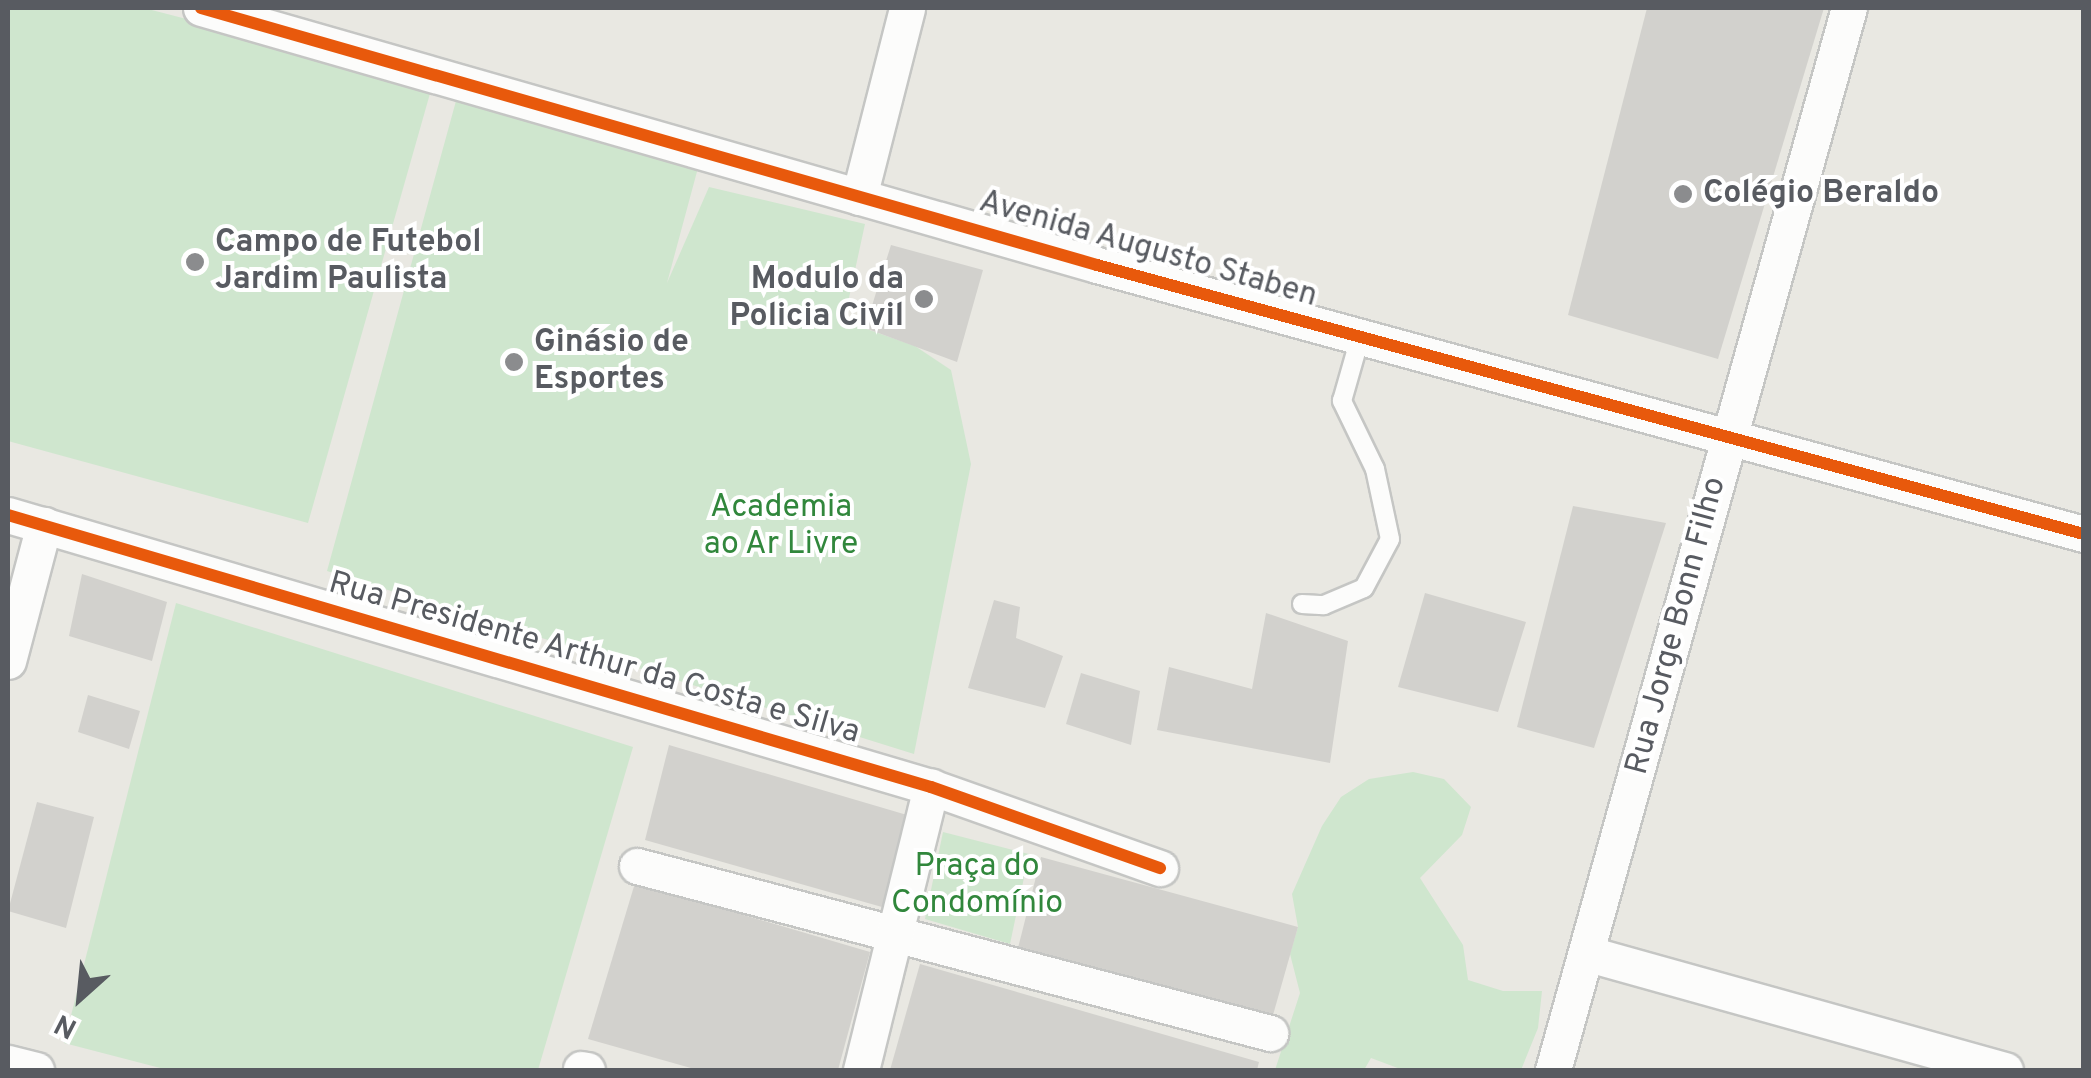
<!DOCTYPE html>
<html>
<head>
<meta charset="utf-8">
<style>
	body { margin:0 }
	#map { position:relative; width:2091px; height:1078px; overflow:hidden; background:#e9e8e2; font-family:Overpass,sans-serif }
	div>[style] { position:absolute }
	.green>* { inset:0; background:#cfe6ce }
	.building>* { inset:0; background:#d2d1cd }
	.roads { filter:drop-shadow(2px 0 #c5c6c4) drop-shadow(-2px 0 #c5c6c4) drop-shadow(0 2px #c5c6c4) drop-shadow(0 -2px #c5c6c4) }
	.lane>* { height:18px; margin:-9px; padding:0 9px; transform-origin:9px; border-radius:9px; background:#fcfcfb }
	.street>* { height:35px; margin:-17.5px; padding:0 17.5px; transform-origin:17.5px; border-radius:17.5px; background:#fcfcfb }
	.cycleway>* { height:12px; margin:-6px; padding:0 6px; transform-origin:6px; border-radius:6px; background:#e8590c }
	.dots>* { width:28px; height:28px; translate:-50% -50%; box-sizing:border-box; border:5px solid #fff; border-radius:50% }
	span { translate:-50% -50%; white-space:nowrap; text-align:center; line-height:1.15; -webkit-text-stroke:8px #fff; paint-order:stroke }
	.poi-label { font-size:32px; color:#585b61; font-weight:700 }
	.left { translate:0 -50%; text-align:left }
	.right { translate:-100% -50%; text-align:right }
	.street-label { font-size:32px; color:#585b61 }
	.park-label { font-size:32px; color:#31873c }
	.frame { position:absolute; inset:0; border:10px solid #585b61; pointer-events:none }
	.north { position:absolute; left:30px; top:948px; width:100px; height:100px; -webkit-text-stroke:8px #fff; paint-order:stroke; rotate:207deg; font-size:28px; font-weight:700; line-height:40px; text-align:center; color:#585b61 }
	.north::after { content:''; display:block; margin:auto; width:35px; height:45px; background:#585b61; clip-path:polygon(50% 0,100% 100%,50% 72%,0 100%) }
</style>
</head>
<body>
<div id="map">
	<div class="green">
		<i style="clip-path:polygon(8px 8px,144px 8px,433px 83px,308px 523px,8px 441px)"></i>
		<i style="clip-path:polygon(459px 90px,702px 153px,667px 283px,709px 187px,865px 224px,844px 321px,915px 346px,951px 370px,971px 464px,914px 754px,327px 571px)"></i>
		<i style="clip-path:polygon(176px 603px,633px 747px,538px 1070px,168px 1070px,64px 1043px)"></i>
		<i style="clip-path:polygon(1413px 772px,1444px 779px,1471px 807px,1462px 835px,1420px 878px,1463px 945px,1468px 980px,1503px 991px,1542px 991px,1538px 1028px,1521px 1070px,1403px 1070px,1371px 1058px,1364px 1070px,1275px 1070px,1300px 993px,1290px 954px,1298px 927px,1292px 894px,1322px 826px,1341px 797px,1369px 779px)"></i>
		<i style="clip-path:polygon(943px 832px,1029px 854px,1010px 944px,925px 919px)"></i>
	</div>
	<div class="building">
		<i style="clip-path:polygon(1647px 8px,1824px 8px,1718px 359px,1568px 315px)"></i>
		<i style="clip-path:polygon(891px 245px,983px 270px,957px 362px,865px 328px)"></i>
		<i style="clip-path:polygon(1573px 506px,1666px 523px,1594px 748px,1517px 727px)"></i>
		<i style="clip-path:polygon(82px 574px,167px 602px,152px 661px,69px 636px)"></i>
		<i style="clip-path:polygon(1425px 593px,1526px 622px,1498px 712px,1398px 687px)"></i>
		<i style="clip-path:polygon(994px 600px,1020px 607px,1016px 638px,1063px 656px,1045px 708px,968px 688px)"></i>
		<i style="clip-path:polygon(1266px 613px,1348px 641px,1330px 763px,1157px 730px,1169px 667px,1252px 689px)"></i>
		<i style="clip-path:polygon(1081px 673px,1140px 691px,1131px 745px,1066px 724px)"></i>
		<i style="clip-path:polygon(88px 695px,140px 711px,129px 749px,78px 732px)"></i>
		<i style="clip-path:polygon(669px 745px,907px 815px,882px 907px,645px 840px)"></i>
		<i style="clip-path:polygon(37px 802px,94px 817px,66px 928px,8px 911px)"></i>
		<i style="clip-path:polygon(1041px 857px,1298px 927px,1273px 1015px,1018px 948px)"></i>
		<i style="clip-path:polygon(635px 883px,870px 952px,838px 1070px,698px 1070px,588px 1039px)"></i>
		<i style="clip-path:polygon(920px 964px,1259px 1062px,1257px 1070px,890px 1070px)"></i>
	</div>
	<div class="roads">
		<div class="lane">
			<i style="left:1302px;top:604px;width:22px;rotate:3deg"></i>
			<i style="left:1324px;top:605px;width:43px;rotate:-23deg"></i>
			<i style="left:1364px;top:588px;width:55px;rotate:-62deg"></i>
			<i style="left:1390px;top:539px;width:72px;rotate:-102.1deg"></i>
			<i style="left:1375px;top:469px;width:76px;rotate:-115.9deg"></i>
			<i style="left:1342px;top:401px;width:66px;rotate:-74.1deg"></i>
		</div>
		<div class="street">
			<i style="left:201px;top:8px;width:932px;rotate:16deg"></i>
			<i style="left:1097px;top:265px;width:1023px;rotate:15.25deg"></i>
			<i style="left:859px;top:197px;width:195px;rotate:-75.7deg"></i>
			<i style="left:8px;top:515px;width:962px;rotate:16.42deg"></i>
			<i style="left:931px;top:787px;width:243px;rotate:19.5deg"></i>
			<i style="left:8px;top:661px;width:141px;rotate:-75.2deg"></i>
			<i style="left:637px;top:866px;width:655px;rotate:14.78deg"></i>
			<i style="left:1589px;top:954px;width:432px;rotate:15.6deg"></i>
			<i style="left:8px;top:1063px;width:29px;rotate:14deg"></i>
			<i style="left:581px;top:1069px;width:6px;rotate:9deg"></i>
			<i style="left:861px;top:1070px;width:292px;rotate:-76.1deg"></i>
			<i style="left:1553px;top:1070px;width:1102px;rotate:-74.43deg"></i>
		</div>
	</div>
	<div class="cycleway">
		<i style="left:201px;top:8px;width:932px;rotate:16deg"></i>
		<i style="left:1097px;top:265px;width:1023px;rotate:15.25deg"></i>
		<i style="left:8px;top:515px;width:962px;rotate:16.42deg"></i>
		<i style="left:931px;top:787px;width:243px;rotate:19.5deg"></i>
	</div>
	<div class="dots">
		<i style="left:1683px;top:194px;background:#8b8c8e"></i>
		<i style="left:195px;top:262px;background:#8b8c8e"></i>
		<i style="left:924px;top:299px;background:#8b8c8e"></i>
		<i style="left:514px;top:362px;background:#8b8c8e"></i>
	</div>
	<div class="poi-label">
		<span class="left" style="left:1703px;top:194px">Colégio Beraldo</span>
		<span class="left" style="left:215px;top:262px">Campo de Futebol<br>Jardim Paulista</span>
		<span class="right" style="left:904px;top:299px">Modulo da<br>Policia Civil</span>
		<span class="left" style="left:534px;top:362px">Ginásio de<br>Esportes</span>
	</div>
	<div class="street-label">
		<span style="left:1148px;top:250px;rotate:16deg">Avenida Augusto Staben</span>
		<span style="left:1677px;top:626px;rotate:-75deg">Rua Jorge Bonn Filho</span>
		<span style="left:594px;top:659px;rotate:16deg">Rua Presidente Arthur da Costa e Silva</span>
	</div>
	<div class="park-label">
		<span style="left:781px;top:527px">Academia<br>ao Ar Livre</span>
		<span style="left:977px;top:886px">Praça do<br>Condomínio</span>
	</div>
	<div class="frame"></div>
	<div class="north">N</div>
</div>
</body>
</html>
